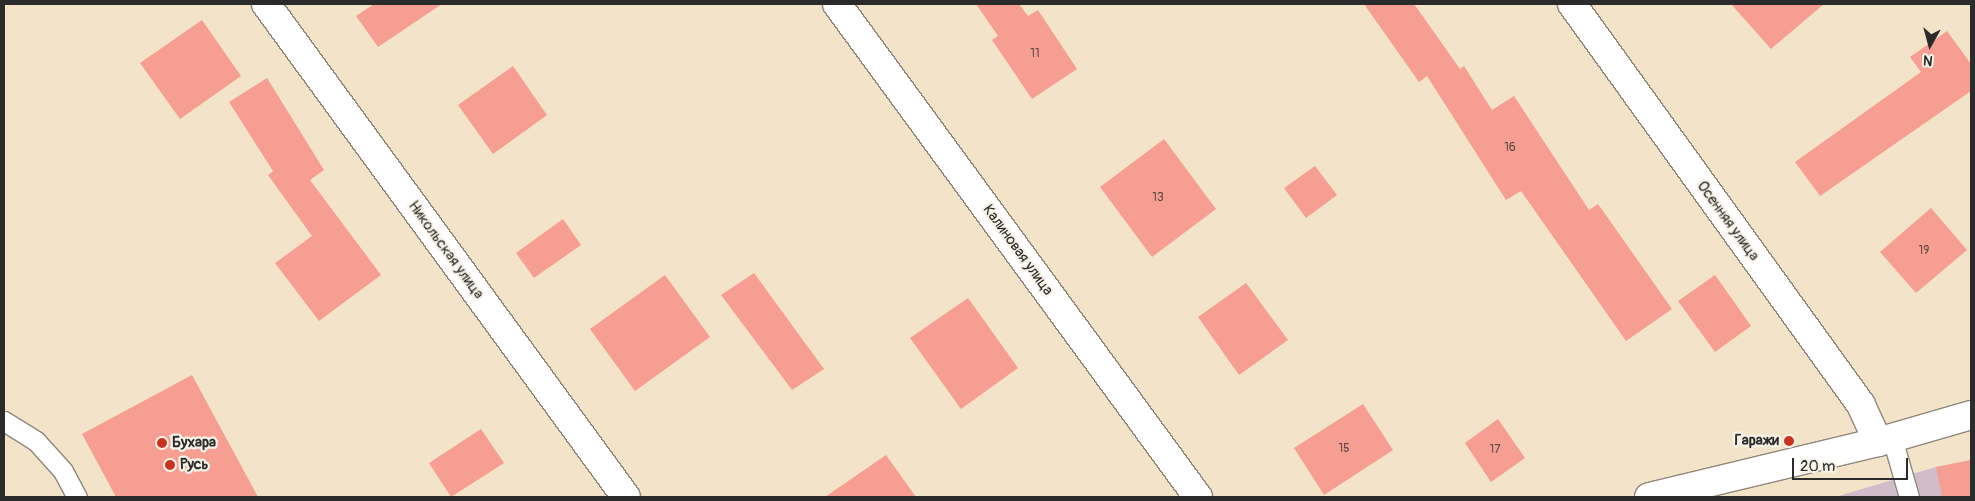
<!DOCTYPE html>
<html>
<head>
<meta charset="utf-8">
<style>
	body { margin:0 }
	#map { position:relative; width:1975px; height:501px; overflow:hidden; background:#f2e3c9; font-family:Pangolin,sans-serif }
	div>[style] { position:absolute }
	.industrial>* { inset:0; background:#d1bdc9 }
	.building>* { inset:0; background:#f79e93 }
	.roads { filter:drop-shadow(1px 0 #8e877a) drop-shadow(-1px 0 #8e877a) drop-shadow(0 1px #8e877a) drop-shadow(0 -1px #8e877a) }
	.service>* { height:19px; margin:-9.5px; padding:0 9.5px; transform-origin:9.5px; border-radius:9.5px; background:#fff }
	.minor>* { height:28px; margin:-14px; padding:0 14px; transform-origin:14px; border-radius:14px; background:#fff }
	.tertiary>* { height:28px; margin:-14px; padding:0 14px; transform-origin:14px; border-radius:14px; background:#fff }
	.dots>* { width:14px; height:14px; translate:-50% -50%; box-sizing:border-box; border:2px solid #f7f3e8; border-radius:50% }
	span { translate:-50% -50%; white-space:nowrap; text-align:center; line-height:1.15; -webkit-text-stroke:4.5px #f7f3e8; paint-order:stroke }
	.number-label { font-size:12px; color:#5e4845 }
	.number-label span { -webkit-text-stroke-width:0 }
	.street-label { font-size:15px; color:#2b2b2b }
	.poi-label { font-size:15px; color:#2b2b2b; font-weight:700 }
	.right { translate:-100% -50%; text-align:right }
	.left { translate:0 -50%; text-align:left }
	.frame { position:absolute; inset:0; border:5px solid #2b2b2b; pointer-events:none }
	.north { position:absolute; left:1905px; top:20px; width:50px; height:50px; -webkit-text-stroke:4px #f7f3e8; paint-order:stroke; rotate:187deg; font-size:14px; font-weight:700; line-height:20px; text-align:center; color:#2b2b2b }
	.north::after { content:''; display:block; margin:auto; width:18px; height:22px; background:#2b2b2b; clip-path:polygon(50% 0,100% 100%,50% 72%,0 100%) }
	.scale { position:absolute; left:1792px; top:458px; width:116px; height:22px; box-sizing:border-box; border:2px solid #2b2b2b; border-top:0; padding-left:6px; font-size:15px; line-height:18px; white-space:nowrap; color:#2b2b2b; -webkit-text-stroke:4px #f7f3e8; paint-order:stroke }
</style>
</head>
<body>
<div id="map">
	<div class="industrial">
		<i style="clip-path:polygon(1971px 460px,1971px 497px,1835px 497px,1936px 467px)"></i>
	</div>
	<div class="building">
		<i style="clip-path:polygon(374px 4px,442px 4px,378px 47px,356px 16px)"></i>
		<i style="clip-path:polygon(976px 4px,1019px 4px,1028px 16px,1038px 10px,1077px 69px,1032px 99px,992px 40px,998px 36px)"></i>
		<i style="clip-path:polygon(1364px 4px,1414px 4px,1460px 69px,1464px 66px,1492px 110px,1514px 96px,1589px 210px,1598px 204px,1672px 309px,1626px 341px,1521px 191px,1506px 200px,1427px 76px,1419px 82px)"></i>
		<i style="clip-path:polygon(1731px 4px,1824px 4px,1771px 49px)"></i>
		<i style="clip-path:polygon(202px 20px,241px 76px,180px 119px,140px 63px)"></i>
		<i style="clip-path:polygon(1947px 31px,1971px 64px,1971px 91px,1820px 196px,1795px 162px,1921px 72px,1910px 57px)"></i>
		<i style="clip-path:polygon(513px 66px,547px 115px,493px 154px,458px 105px)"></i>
		<i style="clip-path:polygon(267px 78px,324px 170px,310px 180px,381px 275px,319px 321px,275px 263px,312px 236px,268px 175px,273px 171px,229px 102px)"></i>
		<i style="clip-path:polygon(1164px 139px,1216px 209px,1152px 257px,1100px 187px)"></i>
		<i style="clip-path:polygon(1315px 166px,1337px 195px,1306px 218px,1284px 188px)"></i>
		<i style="clip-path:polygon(1931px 208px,1967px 250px,1916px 293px,1880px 252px)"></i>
		<i style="clip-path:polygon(563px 219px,581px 245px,534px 278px,516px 253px)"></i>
		<i style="clip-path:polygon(754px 273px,824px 369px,792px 390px,721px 295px)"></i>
		<i style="clip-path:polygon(665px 275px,710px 337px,635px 391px,590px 329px)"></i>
		<i style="clip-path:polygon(1715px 275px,1751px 326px,1715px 352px,1678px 301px)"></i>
		<i style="clip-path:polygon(1246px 283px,1288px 340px,1239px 375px,1198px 317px)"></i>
		<i style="clip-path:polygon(968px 298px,1018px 368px,961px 409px,910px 338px)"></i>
		<i style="clip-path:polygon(192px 375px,258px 497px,116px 497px,82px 434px)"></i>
		<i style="clip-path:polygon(1363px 404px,1393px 450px,1324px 495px,1294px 448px)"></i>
		<i style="clip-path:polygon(1498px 419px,1525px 458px,1491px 482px,1465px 443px)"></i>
		<i style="clip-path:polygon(481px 429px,504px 463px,451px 497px,429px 463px)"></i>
		<i style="clip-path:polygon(886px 455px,916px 497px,825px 497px)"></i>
		<i style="clip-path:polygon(1971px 460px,1971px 497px,1942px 497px,1936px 467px)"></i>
	</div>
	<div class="roads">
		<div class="service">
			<i style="left:4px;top:421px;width:38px;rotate:32deg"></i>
			<i style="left:36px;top:441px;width:40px;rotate:48deg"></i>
			<i style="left:63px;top:471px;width:30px;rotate:62deg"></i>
			<i style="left:1892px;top:438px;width:61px;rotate:73.9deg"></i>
		</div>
		<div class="minor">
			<i style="left:266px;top:4px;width:610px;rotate:53.86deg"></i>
			<i style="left:837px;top:4px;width:611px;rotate:53.79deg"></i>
			<i style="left:1572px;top:4px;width:494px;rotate:54.2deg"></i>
			<i style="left:1861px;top:405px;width:41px;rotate:65.3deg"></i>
		</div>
		<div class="tertiary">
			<i style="left:1649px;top:497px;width:236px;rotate:-13.5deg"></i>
			<i style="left:1878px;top:442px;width:97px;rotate:-16.2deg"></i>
		</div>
	</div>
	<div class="dots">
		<i style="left:1789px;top:441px;background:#c8321e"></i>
		<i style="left:162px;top:443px;background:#c8321e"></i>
		<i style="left:170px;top:465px;background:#c8321e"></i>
	</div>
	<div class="number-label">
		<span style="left:1035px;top:54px">11</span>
		<span style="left:1510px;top:148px">16</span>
		<span style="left:1158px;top:198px">13</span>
		<span style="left:1924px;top:251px">19</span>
		<span style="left:1344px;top:449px">15</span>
		<span style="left:1495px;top:450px">17</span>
	</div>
	<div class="street-label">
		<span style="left:1728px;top:221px;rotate:54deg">Осенняя улица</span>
		<span style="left:446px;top:250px;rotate:54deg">Никольская улица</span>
		<span style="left:1018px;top:250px;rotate:54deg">Калиновая улица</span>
	</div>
	<div class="poi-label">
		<span class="right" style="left:1779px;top:441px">Гаражи</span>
		<span class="left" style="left:172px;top:443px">Бухара</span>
		<span class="left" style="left:180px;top:465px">Русь</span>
	</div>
	<div class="frame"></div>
	<div class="north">N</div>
	<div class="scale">20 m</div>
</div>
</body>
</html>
